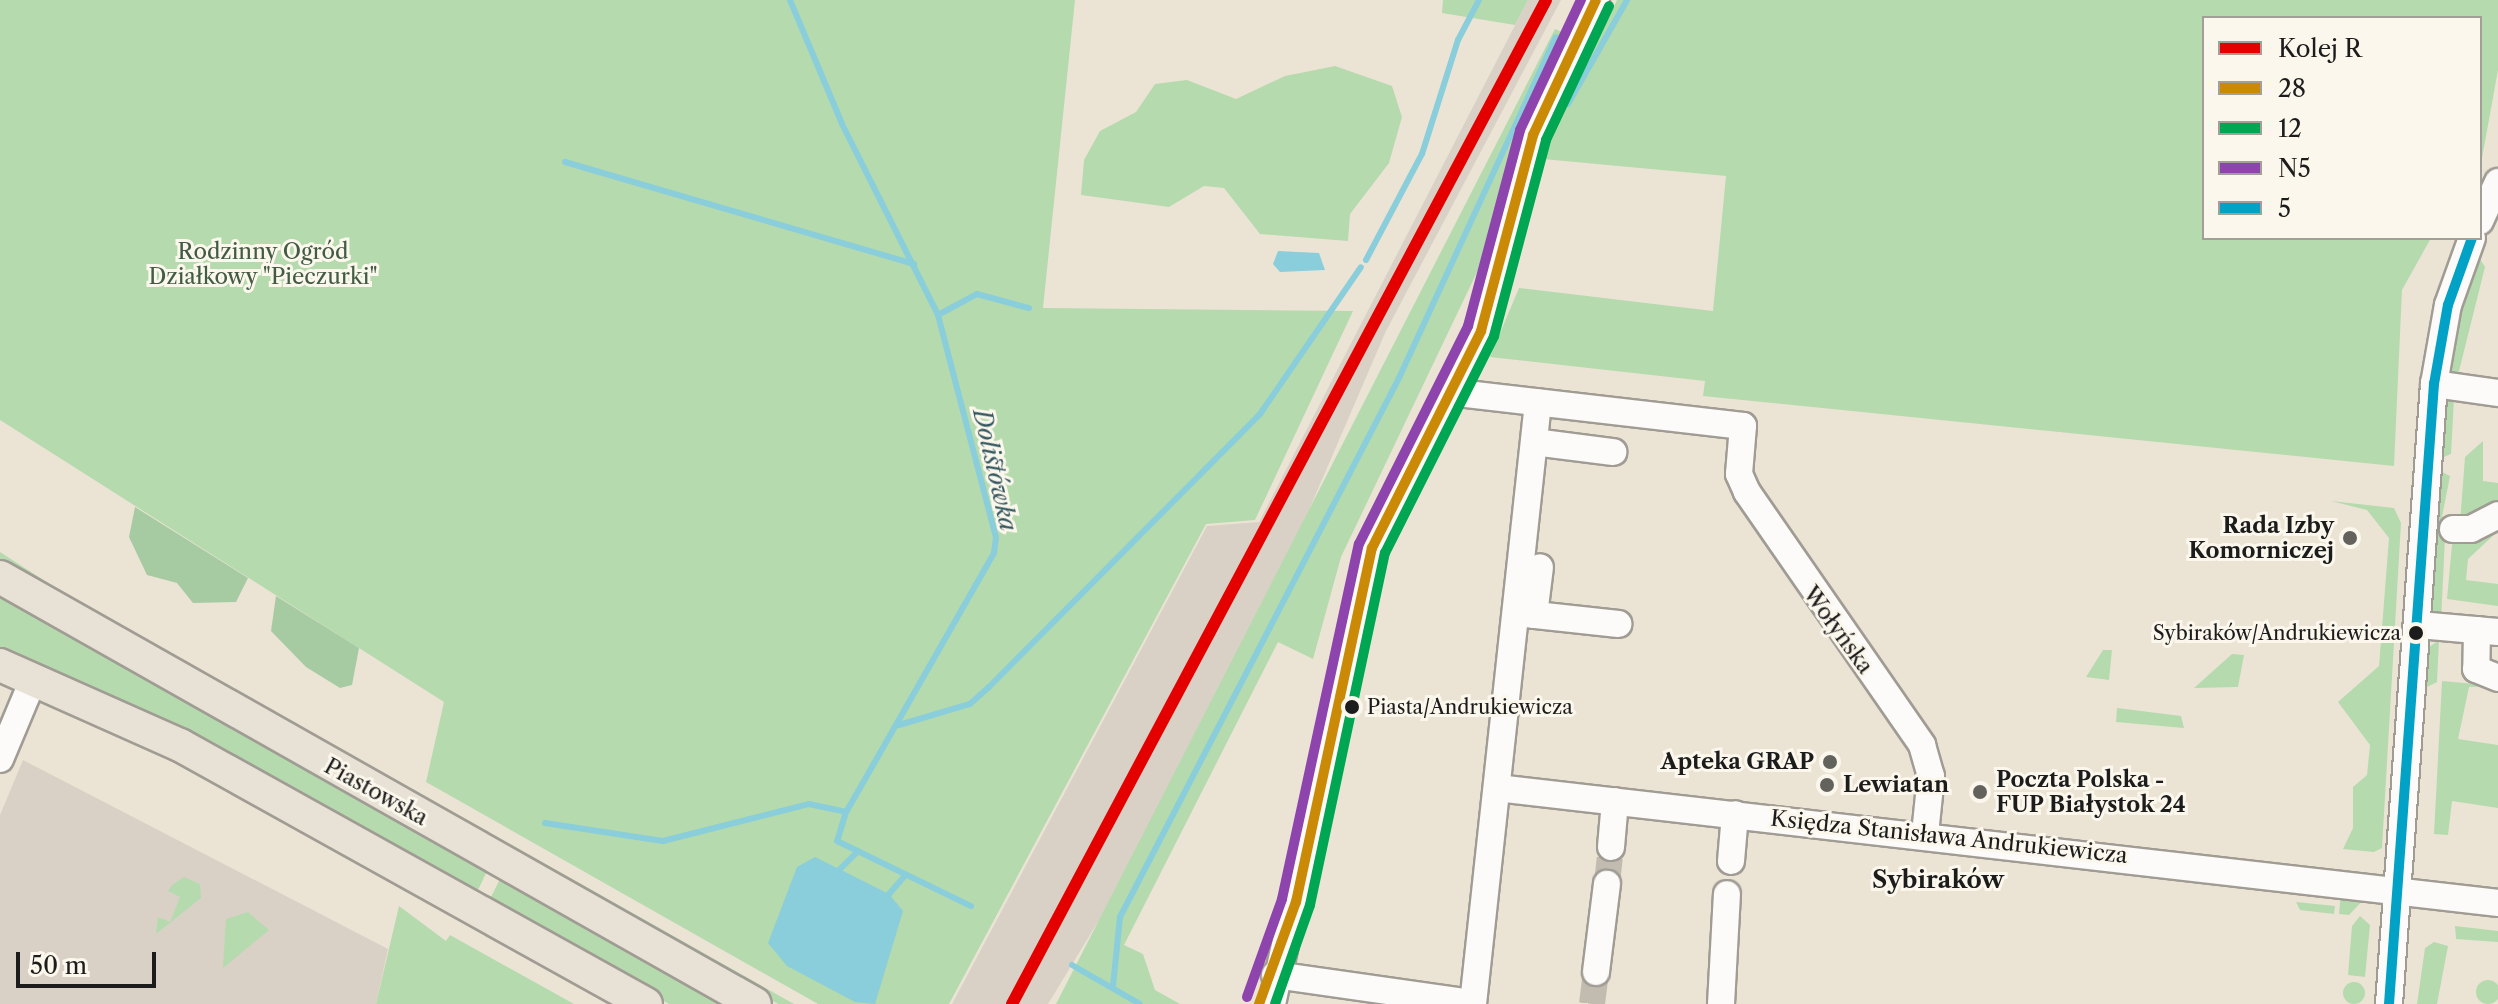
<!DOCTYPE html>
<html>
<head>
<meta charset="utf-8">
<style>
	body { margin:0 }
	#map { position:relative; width:2498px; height:1004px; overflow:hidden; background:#ebe4d5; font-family:"Libre Caslon Text",serif }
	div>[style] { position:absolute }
	.industrial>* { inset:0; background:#dad1c6 }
	.green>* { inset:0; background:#b5daae }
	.round { border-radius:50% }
	.forest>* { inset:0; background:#a6caa2 }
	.water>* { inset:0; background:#89ceda }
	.stream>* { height:6px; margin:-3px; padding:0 3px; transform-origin:3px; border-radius:3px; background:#89ceda }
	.minor-tunnel>* { height:26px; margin-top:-13px; transform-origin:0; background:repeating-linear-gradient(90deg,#c2bcb0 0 26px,transparent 0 39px) }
	.roads { filter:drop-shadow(2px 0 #a09c94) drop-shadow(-2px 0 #a09c94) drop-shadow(0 2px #a09c94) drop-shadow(0 -2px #a09c94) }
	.minor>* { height:26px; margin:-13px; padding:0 13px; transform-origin:13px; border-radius:13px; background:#fcfbf9 }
	.major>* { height:32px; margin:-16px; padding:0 16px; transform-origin:16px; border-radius:16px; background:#e8e1d5 }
	.bus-1>* { height:10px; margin:-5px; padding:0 5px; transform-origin:5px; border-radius:5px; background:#cb8a06 }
	.bus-2>* { height:10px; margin:-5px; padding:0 5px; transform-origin:5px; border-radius:5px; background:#00a651 }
	.bus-3>* { height:10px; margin:-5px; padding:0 5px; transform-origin:5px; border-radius:5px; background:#8e44ad }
	.bus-4>* { height:10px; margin:-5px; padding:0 5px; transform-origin:5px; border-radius:5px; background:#01a2c5 }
	.rail-1>* { height:12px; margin:-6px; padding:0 6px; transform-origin:6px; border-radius:6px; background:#e50000 }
	.dots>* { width:22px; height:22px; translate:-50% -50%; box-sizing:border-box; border:4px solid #fbf7ec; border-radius:50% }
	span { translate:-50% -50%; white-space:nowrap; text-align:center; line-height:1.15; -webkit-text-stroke:6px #fbf7ec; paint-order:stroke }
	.bus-label { font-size:20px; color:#1c1c1c }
	.right { translate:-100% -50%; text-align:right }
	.left { translate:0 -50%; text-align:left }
	.park-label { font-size:22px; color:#425c44 }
	.poi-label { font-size:22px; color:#1c1c1c; font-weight:700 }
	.street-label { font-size:22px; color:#1c1c1c }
	.water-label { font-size:24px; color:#33575f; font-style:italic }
	.neighbourhood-label { font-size:24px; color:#1c1c1c; font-weight:700 }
	.legend { position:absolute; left:2202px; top:16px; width:280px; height:224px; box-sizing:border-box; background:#fbf7ec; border:2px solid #a29f99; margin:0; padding:10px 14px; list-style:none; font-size:24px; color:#1c1c1c }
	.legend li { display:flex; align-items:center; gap:16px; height:40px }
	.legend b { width:40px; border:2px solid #a29f99 }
	.scale { position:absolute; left:16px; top:952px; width:140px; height:36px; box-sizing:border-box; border:4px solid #1c1c1c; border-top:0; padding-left:10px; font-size:24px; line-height:28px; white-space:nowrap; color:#1c1c1c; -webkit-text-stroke:6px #fbf7ec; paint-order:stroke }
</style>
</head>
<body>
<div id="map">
	<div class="industrial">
		<i style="clip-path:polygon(1528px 0,1561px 0,1386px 331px,1290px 554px,1124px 879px,1048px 1004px,952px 1004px,1207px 526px,1259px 522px)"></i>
		<i style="clip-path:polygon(23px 760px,388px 949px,376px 1004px,0 1004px,0 815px)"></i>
	</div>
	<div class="green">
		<i style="clip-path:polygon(0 0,1075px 0,1043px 308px,1353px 311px,1255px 520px,1206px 524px,949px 1004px,818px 1004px,426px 782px,444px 702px,0 420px)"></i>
		<i style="clip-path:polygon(1443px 0,1528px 0,1515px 25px,1442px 13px)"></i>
		<i style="clip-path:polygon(1617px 0,2498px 0,2498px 70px,2480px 169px,2480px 18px,2204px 18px,2204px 238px,2431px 238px,2402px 290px,2394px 466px,1703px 396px,1705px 381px,1490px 357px,1519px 288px,1713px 311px,1726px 176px,1543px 159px)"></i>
		<i style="clip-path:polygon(1555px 29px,1564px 33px,1478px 270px,1341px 557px,1313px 659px,1278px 642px,1124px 945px,1143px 954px,1155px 990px,1180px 1004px,1056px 1004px)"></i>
		<i style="clip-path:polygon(1335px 66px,1392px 86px,1402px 117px,1389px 163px,1350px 214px,1348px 241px,1260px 234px,1224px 188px,1204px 186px,1169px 207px,1081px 195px,1084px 160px,1100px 131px,1136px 112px,1155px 84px,1187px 80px,1236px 99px,1285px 76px)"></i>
		<i style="clip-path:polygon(2480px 259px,2485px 267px,2457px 379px,2449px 372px,2459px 310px)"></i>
		<i style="clip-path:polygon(2454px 399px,2451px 454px,2439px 459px,2444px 403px)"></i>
		<i style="clip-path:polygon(2483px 441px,2483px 481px,2498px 483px,2498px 508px,2460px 523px,2465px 457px)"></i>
		<i style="clip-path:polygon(2438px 470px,2450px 476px,2441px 522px,2435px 521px)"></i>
		<i style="clip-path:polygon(2331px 501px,2394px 508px,2401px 523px,2382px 848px,2374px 852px,2343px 849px,2353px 828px,2353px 787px,2367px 775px,2370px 745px,2338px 702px,2379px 666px,2389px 538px,2367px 510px)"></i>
		<i style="clip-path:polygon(2498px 515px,2498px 531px,2468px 559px,2466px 580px,2498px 584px,2498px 606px,2447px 599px,2453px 534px)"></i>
		<i style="clip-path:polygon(2435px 533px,2445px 538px,2441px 621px,2431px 609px)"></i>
		<i style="clip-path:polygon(0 552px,90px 610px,0 564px)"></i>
		<i style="clip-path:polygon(0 589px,489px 867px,477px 892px,490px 899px,502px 875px,732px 1004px,669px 1004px,273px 782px,0 653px)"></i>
		<i style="clip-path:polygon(101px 616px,448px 809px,794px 1004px,778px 1004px,569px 887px)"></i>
		<i style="clip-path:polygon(2439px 640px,2437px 682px,2425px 688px,2428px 648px)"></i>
		<i style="clip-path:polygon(2103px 650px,2112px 650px,2109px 680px,2086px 677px)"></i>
		<i style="clip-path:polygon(2232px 654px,2244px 655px,2238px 687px,2194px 688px)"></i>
		<i style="clip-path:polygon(2442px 681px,2498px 686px,2469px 687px,2458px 739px,2498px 745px,2498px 808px,2452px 801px,2448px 835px,2434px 834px)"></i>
		<i style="clip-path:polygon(2117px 708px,2181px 716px,2184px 728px,2116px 722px)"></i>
		<i style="clip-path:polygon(184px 877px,200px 884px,201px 898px,156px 934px,158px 917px,170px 922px,180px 897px,168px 891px,172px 885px)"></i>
		<i style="clip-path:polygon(2341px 892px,2365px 898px,2349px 915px,2339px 914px)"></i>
		<i style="clip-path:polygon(2296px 902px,2335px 906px,2334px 914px,2300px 910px)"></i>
		<i style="clip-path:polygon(399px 906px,446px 941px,450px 935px,574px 1004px,376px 1004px)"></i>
		<i style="clip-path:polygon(248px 912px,269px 930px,223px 968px,226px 919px)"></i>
		<i style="clip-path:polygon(2360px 916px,2370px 925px,2365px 977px,2348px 975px,2352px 926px)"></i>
		<i style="clip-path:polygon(2455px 926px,2498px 931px,2498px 942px,2456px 939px)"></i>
		<i style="clip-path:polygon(2434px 942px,2448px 946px,2437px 1004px,2417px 1004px,2425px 948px)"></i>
		<i class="round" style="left:2476px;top:980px;width:24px;height:24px"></i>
		<i class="round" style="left:2343px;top:982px;width:22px;height:22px"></i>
	</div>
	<div class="forest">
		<i style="clip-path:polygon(135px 507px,248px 578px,236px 602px,193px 603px,177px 583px,147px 575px,129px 537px)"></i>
		<i style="clip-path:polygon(276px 596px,359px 648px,352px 685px,340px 688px,306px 667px,271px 631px)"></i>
	</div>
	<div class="water">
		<i style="clip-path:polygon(1278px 251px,1319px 253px,1325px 270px,1280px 272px,1273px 264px)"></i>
		<i style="clip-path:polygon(815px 857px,889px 894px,903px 911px,875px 1004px,855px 1002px,787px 966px,768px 943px,797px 867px)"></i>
	</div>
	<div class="stream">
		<i style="left:790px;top:0;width:134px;rotate:67.2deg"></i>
		<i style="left:842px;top:124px;width:214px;rotate:63.3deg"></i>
		<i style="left:938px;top:315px;width:229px;rotate:75.4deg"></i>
		<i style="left:996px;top:537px;width:16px;rotate:97deg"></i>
		<i style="left:994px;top:553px;width:298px;rotate:119.7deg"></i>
		<i style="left:846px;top:812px;width:30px;rotate:107deg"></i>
		<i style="left:837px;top:841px;width:149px;rotate:25.9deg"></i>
		<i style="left:1568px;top:104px;width:120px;rotate:-60.4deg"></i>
		<i style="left:565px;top:162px;width:364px;rotate:16.3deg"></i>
		<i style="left:1366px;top:260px;width:120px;rotate:-62.2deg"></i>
		<i style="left:1422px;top:154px;width:120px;rotate:-72.5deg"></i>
		<i style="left:1458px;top:40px;width:45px;rotate:-62.3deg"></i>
		<i style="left:938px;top:315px;width:44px;rotate:-28.3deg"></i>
		<i style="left:977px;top:294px;width:54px;rotate:15.1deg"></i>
		<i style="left:899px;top:725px;width:74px;rotate:-16.5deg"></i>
		<i style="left:970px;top:704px;width:25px;rotate:-42deg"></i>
		<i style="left:989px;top:687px;width:385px;rotate:-45.2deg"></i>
		<i style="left:1260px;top:414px;width:178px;rotate:-55.5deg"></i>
		<i style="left:545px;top:823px;width:119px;rotate:8.7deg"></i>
		<i style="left:663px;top:841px;width:151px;rotate:-14.2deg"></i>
		<i style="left:809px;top:804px;width:38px;rotate:12deg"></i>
		<i style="left:840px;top:869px;width:24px;rotate:-45deg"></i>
		<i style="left:889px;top:894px;width:23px;rotate:-49deg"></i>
		<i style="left:1072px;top:965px;width:78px;rotate:29.8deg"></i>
		<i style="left:1113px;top:986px;width:69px;rotate:-84.2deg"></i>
		<i style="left:1120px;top:917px;width:607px;rotate:-62.63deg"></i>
		<i style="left:1399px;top:378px;width:375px;rotate:-65.3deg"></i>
	</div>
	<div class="minor-tunnel">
		<i style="left:1607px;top:884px;width:37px;rotate:-84deg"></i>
		<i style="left:1592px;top:1004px;width:32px;rotate:-83deg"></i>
	</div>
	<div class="roads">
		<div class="minor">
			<i style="left:2480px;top:221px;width:43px;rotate:-65.2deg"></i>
			<i style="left:2434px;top:384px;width:65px;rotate:8deg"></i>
			<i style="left:1449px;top:392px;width:296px;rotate:6.6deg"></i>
			<i style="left:1743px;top:426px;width:48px;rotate:94.8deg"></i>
			<i style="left:1739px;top:474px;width:20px;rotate:66deg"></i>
			<i style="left:1747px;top:492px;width:308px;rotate:55.3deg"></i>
			<i style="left:1922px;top:745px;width:32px;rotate:74deg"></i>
			<i style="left:1931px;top:776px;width:58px;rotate:95.9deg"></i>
			<i style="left:1534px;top:442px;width:80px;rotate:7.2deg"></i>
			<i style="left:2453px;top:529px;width:18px"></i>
			<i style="left:2471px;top:529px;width:30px;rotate:-27deg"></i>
			<i style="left:1517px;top:613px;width:102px;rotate:6.2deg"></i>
			<i style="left:1534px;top:615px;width:48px;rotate:-82.9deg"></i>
			<i style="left:2419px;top:625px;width:79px;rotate:5.1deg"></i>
			<i style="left:2477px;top:630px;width:39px;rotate:91deg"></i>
			<i style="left:2476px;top:669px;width:24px;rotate:22deg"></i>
			<i style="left:0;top:759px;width:86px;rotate:-67.3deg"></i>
			<i style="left:1497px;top:788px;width:1008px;rotate:6.55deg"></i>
			<i style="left:1611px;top:847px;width:46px;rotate:-85deg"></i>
			<i style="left:1731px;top:861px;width:47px;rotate:-85.1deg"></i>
			<i style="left:1596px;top:972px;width:89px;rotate:-82.9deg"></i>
			<i style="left:1275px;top:975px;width:199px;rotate:8.1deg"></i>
			<i style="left:1272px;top:1004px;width:467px;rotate:-77.6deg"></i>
			<i style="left:1372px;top:548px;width:243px;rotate:-63.3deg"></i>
			<i style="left:1481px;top:331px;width:203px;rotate:-75.1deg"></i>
			<i style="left:1533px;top:135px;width:149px;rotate:-65deg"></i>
			<i style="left:1473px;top:1004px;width:605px;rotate:-83.83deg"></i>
			<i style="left:1721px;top:1004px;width:110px;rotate:-86.9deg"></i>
			<i style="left:2389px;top:1004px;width:622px;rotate:-85.85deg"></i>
			<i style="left:2434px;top:384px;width:80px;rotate:-80deg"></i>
			<i style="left:2448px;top:305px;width:71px;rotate:-70.3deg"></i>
		</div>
		<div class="major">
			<i style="left:0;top:577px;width:867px;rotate:29.49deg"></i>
			<i style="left:0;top:665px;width:197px;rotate:24deg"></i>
			<i style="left:180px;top:745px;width:533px;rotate:29.07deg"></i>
		</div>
	</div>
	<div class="bus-1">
		<i style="left:1259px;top:1004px;width:109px;rotate:-70.1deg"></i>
		<i style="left:1296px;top:902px;width:362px;rotate:-77.9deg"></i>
		<i style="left:1372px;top:548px;width:243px;rotate:-63.3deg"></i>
		<i style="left:1481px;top:331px;width:203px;rotate:-75.1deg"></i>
		<i style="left:1533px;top:135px;width:149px;rotate:-65deg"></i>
	</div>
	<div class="bus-2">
		<i style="left:1275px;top:1004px;width:105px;rotate:-70.5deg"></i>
		<i style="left:1310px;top:905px;width:360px;rotate:-78deg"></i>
		<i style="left:1385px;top:553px;width:243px;rotate:-63.3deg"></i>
		<i style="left:1494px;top:336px;width:203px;rotate:-75.1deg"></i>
		<i style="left:1546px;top:140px;width:148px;rotate:-64.8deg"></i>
	</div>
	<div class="bus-3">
		<i style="left:1247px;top:997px;width:104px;rotate:-70.3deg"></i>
		<i style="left:1282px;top:899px;width:363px;rotate:-77.8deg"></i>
		<i style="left:1359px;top:544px;width:244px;rotate:-63.4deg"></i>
		<i style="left:1468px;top:326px;width:203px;rotate:-75.1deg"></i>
		<i style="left:1520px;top:130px;width:144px;rotate:-64.9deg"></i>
	</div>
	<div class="bus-4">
		<i style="left:2389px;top:1004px;width:622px;rotate:-85.85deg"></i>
		<i style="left:2434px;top:384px;width:80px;rotate:-80deg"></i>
		<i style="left:2448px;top:305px;width:71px;rotate:-70.3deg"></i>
	</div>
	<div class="rail-1">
		<i style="left:1012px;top:1004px;width:1137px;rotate:-61.99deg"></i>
	</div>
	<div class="dots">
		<i style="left:2350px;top:538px;background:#64625d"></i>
		<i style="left:2416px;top:633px;background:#1c1c1c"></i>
		<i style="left:1352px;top:707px;background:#1c1c1c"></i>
		<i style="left:1830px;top:762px;background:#64625d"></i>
		<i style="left:1827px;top:785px;background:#64625d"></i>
		<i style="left:1980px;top:792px;background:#64625d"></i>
	</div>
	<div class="bus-label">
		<span class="right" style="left:2401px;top:633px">Sybiraków/Andrukiewicza</span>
		<span class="left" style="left:1367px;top:707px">Piasta/Andrukiewicza</span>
	</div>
	<div class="park-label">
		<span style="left:263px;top:264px">Rodzinny Ogród<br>Działkowy "Pieczurki"</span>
	</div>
	<div class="poi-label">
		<span class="right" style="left:2334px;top:538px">Rada Izby<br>Komorniczej</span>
		<span class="right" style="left:1814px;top:762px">Apteka GRAP</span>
		<span class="left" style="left:1996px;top:792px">Poczta Polska -<br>FUP Białystok 24</span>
		<span class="left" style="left:1843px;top:785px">Lewiatan</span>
	</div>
	<div class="street-label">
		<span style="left:1838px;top:630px;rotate:54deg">Wołyńska</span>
		<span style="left:376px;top:792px;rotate:29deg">Piastowska</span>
		<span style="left:1949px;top:837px;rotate:6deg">Księdza Stanisława Andrukiewicza</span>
	</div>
	<div class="water-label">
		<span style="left:995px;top:470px;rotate:77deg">Dolistówka</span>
	</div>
	<div class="neighbourhood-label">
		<span style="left:1938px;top:880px">Sybiraków</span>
	</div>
	<ul class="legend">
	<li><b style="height:10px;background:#e50000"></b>Kolej R</li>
	<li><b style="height:10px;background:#cb8a06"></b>28</li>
	<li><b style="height:10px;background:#00a651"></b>12</li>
	<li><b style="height:10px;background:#8e44ad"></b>N5</li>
	<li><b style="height:10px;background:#01a2c5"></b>5</li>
	</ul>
	<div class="scale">50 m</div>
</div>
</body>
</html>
